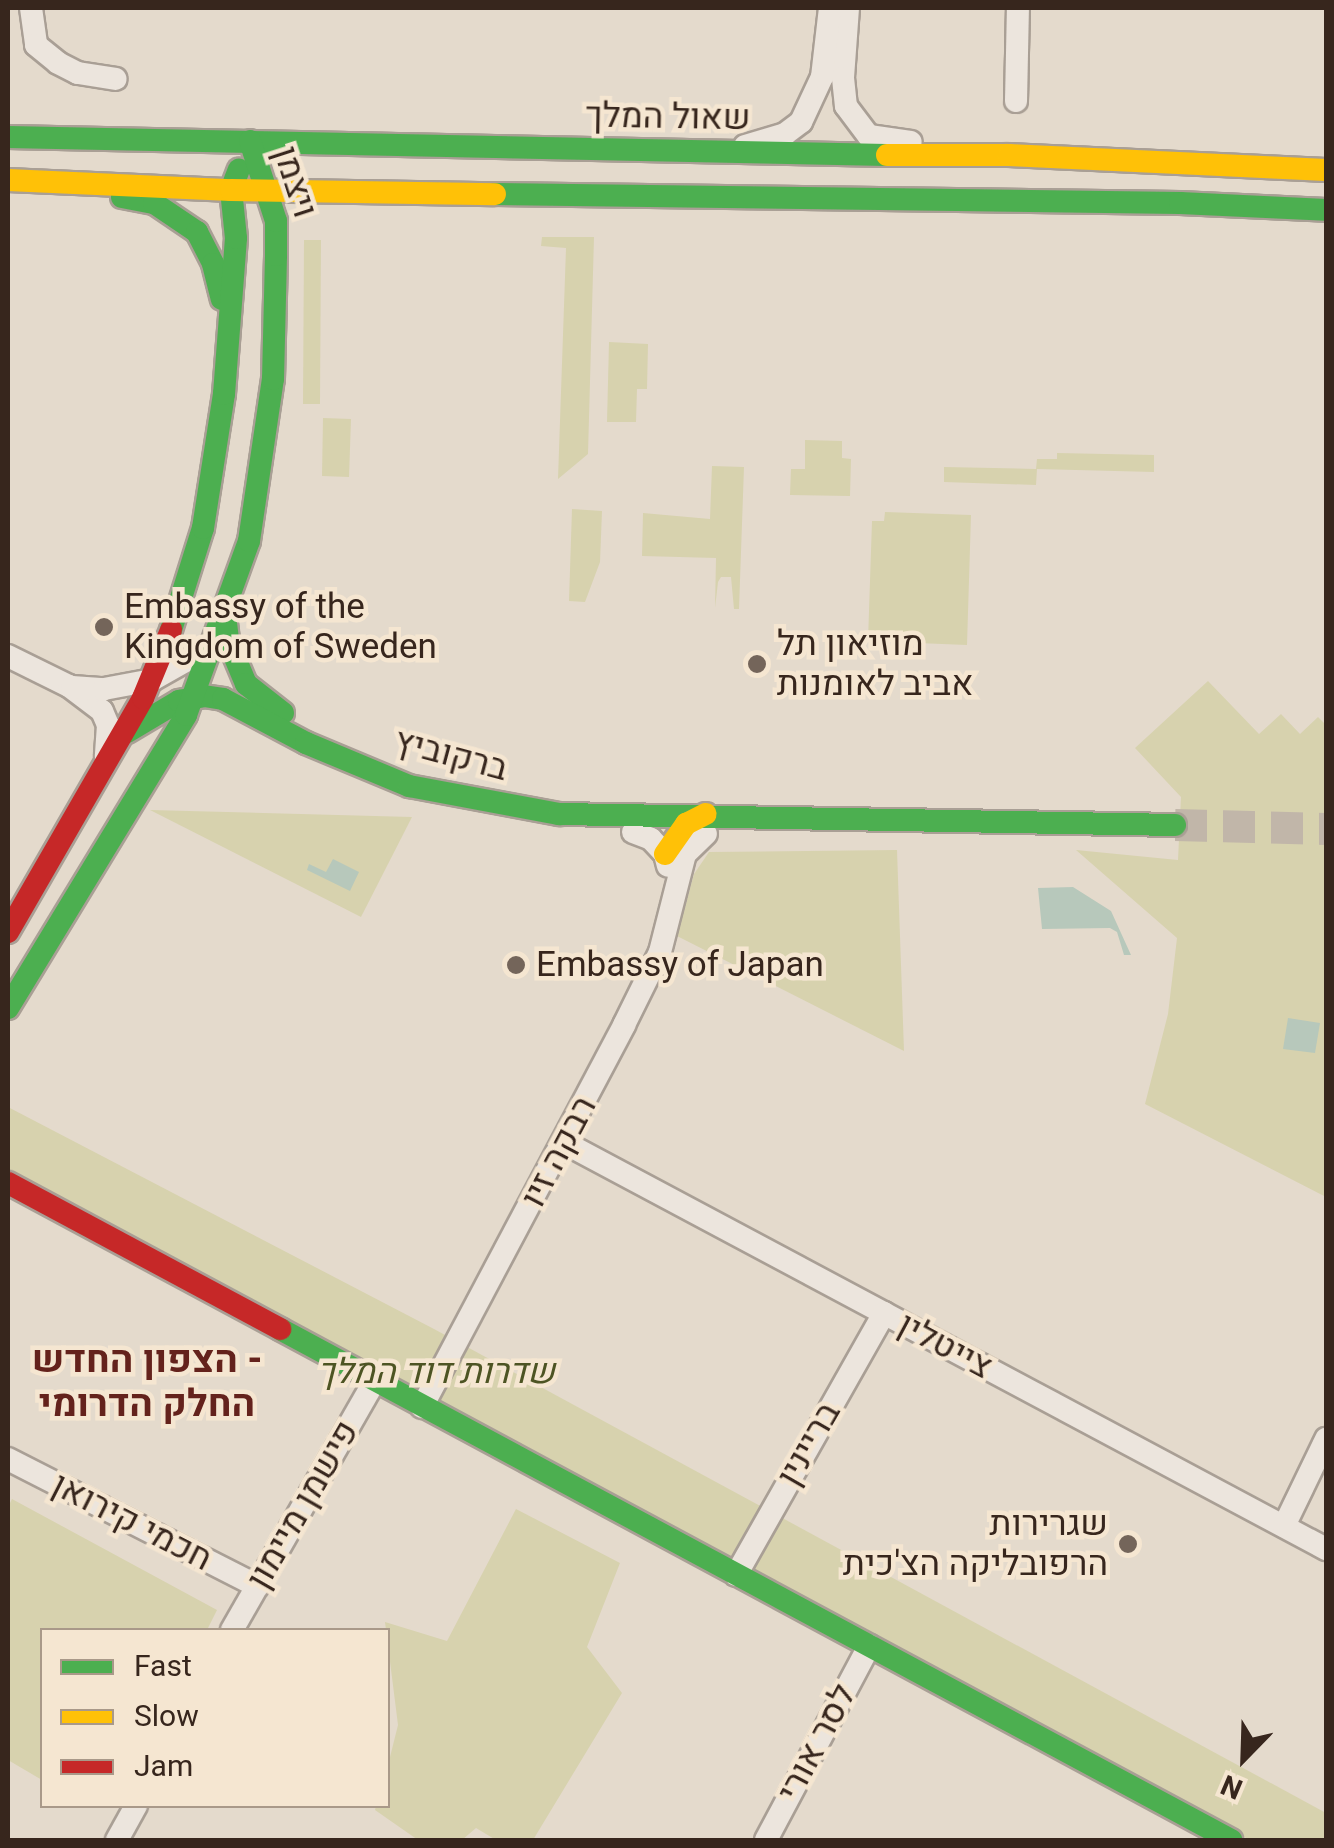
<!DOCTYPE html>
<html>
<head>
<meta charset="utf-8">
<style>
	body { margin:0 }
	#map { position:relative; width:1334px; height:1848px; overflow:hidden; background:#e4dacc; font-family:Georgia,Heebo,serif }
	div>[style] { position:absolute }
	.green>* { inset:0; background:#d7d2ae }
	.water>* { inset:0; background:#b7c8bb }
	.secondary-tunnel>* { height:32px; margin-top:-16px; transform-origin:0; background:repeating-linear-gradient(90deg,#c1b6a9 0 32px,transparent 0 48px) }
	.roads { filter:drop-shadow(2px 0 #a99f95) drop-shadow(-2px 0 #a99f95) drop-shadow(0 2px #a99f95) drop-shadow(0 -2px #a99f95) }
	.street>* { height:22px; margin:-11px; padding:0 11px; transform-origin:11px; border-radius:11px; background:#ece5dd }
	.fast>* { height:22px; margin:-11px; padding:0 11px; transform-origin:11px; border-radius:11px; background:#4caf50 }
	.slow>* { height:22px; margin:-11px; padding:0 11px; transform-origin:11px; border-radius:11px; background:#ffc107 }
	.jam>* { height:22px; margin:-11px; padding:0 11px; transform-origin:11px; border-radius:11px; background:#c62828 }
	.dots>* { width:28px; height:28px; translate:-50% -50%; box-sizing:border-box; border:5px solid #f5e6d1; border-radius:50% }
	span { translate:-50% -50%; white-space:nowrap; text-align:center; line-height:1.15; -webkit-text-stroke:9px #f5e6d1; paint-order:stroke }
	.street-label { font-size:35px; color:#37261d }
	.poi-label { font-size:35px; color:#37261d }
	.left { translate:0 -50%; text-align:left }
	.right { translate:-100% -50%; text-align:right }
	.park-label { font-size:35px; color:#4d5423; font-style:italic }
	.neighbourhood-label { font-size:38px; color:#64221c; font-weight:700 }
	.frame { position:absolute; inset:0; border:10px solid #37261d; pointer-events:none }
	.legend { position:absolute; left:40px; top:1628px; width:350px; height:180px; box-sizing:border-box; background:#f5e6d1; border:2px solid #a99989; margin:0; padding:12px 18px; list-style:none; font-size:30px; color:#37261d }
	.legend li { display:flex; align-items:center; gap:20px; height:50px }
	.legend b { width:50px; border:2px solid #a99989 }
	.north { position:absolute; left:1194px; top:1708px; width:100px; height:100px; -webkit-text-stroke:8px #f5e6d1; paint-order:stroke; rotate:203deg; font-size:28px; font-weight:700; line-height:40px; text-align:center; color:#37261d }
	.north::after { content:''; display:block; margin:auto; width:35px; height:45px; background:#37261d; clip-path:polygon(50% 0,100% 100%,50% 72%,0 100%) }
</style>
</head>
<body>
<div id="map">
	<div class="green">
		<i style="clip-path:polygon(542px 237px,594px 237px,588px 454px,558px 479px,566px 248px,541px 246px)"></i>
		<i style="clip-path:polygon(304px 240px,321px 240px,320px 404px,303px 404px)"></i>
		<i style="clip-path:polygon(609px 342px,648px 344px,647px 389px,637px 389px,636px 422px,607px 422px)"></i>
		<i style="clip-path:polygon(323px 418px,351px 419px,349px 477px,322px 476px)"></i>
		<i style="clip-path:polygon(805px 440px,842px 441px,842px 458px,851px 459px,850px 496px,790px 495px,791px 469px,805px 469px)"></i>
		<i style="clip-path:polygon(1057px 453px,1154px 455px,1154px 472px,1037px 469px,1036px 485px,944px 482px,944px 467px,1036px 469px,1037px 459px,1057px 459px)"></i>
		<i style="clip-path:polygon(712px 466px,744px 467px,739px 609px,734px 609px,731px 577px,721px 577px,718px 582px,715px 608px,716px 558px,642px 556px,643px 513px,710px 519px)"></i>
		<i style="clip-path:polygon(572px 509px,602px 511px,600px 562px,585px 602px,569px 601px)"></i>
		<i style="clip-path:polygon(885px 512px,971px 515px,967px 645px,868px 641px,872px 521px,884px 521px)"></i>
		<i style="clip-path:polygon(1208px 681px,1259px 734px,1281px 714px,1300px 734px,1318px 717px,1326px 725px,1326px 1197px,1145px 1104px,1168px 1014px,1177px 938px,1076px 850px,1178px 860px,1181px 797px,1135px 748px)"></i>
		<i style="clip-path:polygon(150px 810px,412px 817px,361px 917px)"></i>
		<i style="clip-path:polygon(897px 850px,904px 1051px,677px 936px,694px 874px,709px 852px)"></i>
		<i style="clip-path:polygon(8px 1107px,434px 1329px,1326px 1813px,1326px 1840px,1250px 1840px,715px 1564px,8px 1183px)"></i>
		<i style="clip-path:polygon(12px 1499px,217px 1610px,207px 1630px,42px 1630px,42px 1780px,8px 1760px,8px 1507px)"></i>
		<i style="clip-path:polygon(516px 1509px,620px 1563px,587px 1647px,622px 1693px,533px 1840px,496px 1840px,476px 1828px,462px 1840px,418px 1840px,375px 1810px,376px 1806px,388px 1806px,388px 1765px,398px 1725px,385px 1622px,447px 1641px)"></i>
	</div>
	<div class="water">
		<i style="clip-path:polygon(333px 859px,359px 872px,350px 891px,307px 870px,309px 864px,326px 872px)"></i>
		<i style="clip-path:polygon(1073px 887px,1111px 911px,1131px 955px,1124px 955px,1117px 932px,1110px 928px,1042px 929px,1038px 888px)"></i>
		<i style="clip-path:polygon(1288px 1018px,1320px 1023px,1315px 1053px,1283px 1049px)"></i>
	</div>
	<div class="secondary-tunnel">
		<i style="left:1175px;top:825px;width:151px;rotate:1.5deg"></i>
	</div>
	<div class="roads">
		<div class="street">
			<i style="left:31px;top:8px;width:37px;rotate:82deg"></i>
			<i style="left:36px;top:45px;width:28px;rotate:39deg"></i>
			<i style="left:58px;top:63px;width:22px;rotate:27deg"></i>
			<i style="left:78px;top:73px;width:38px;rotate:9deg"></i>
			<i style="left:848px;top:8px;width:70px;rotate:94.1deg"></i>
			<i style="left:843px;top:78px;width:28px;rotate:84deg"></i>
			<i style="left:846px;top:106px;width:38px;rotate:53deg"></i>
			<i style="left:869px;top:136px;width:42px;rotate:8.1deg"></i>
			<i style="left:1016px;top:101px;width:93px;rotate:-88.8deg"></i>
			<i style="left:745px;top:146px;width:42px;rotate:-16.7deg"></i>
			<i style="left:785px;top:134px;width:20px;rotate:-37deg"></i>
			<i style="left:801px;top:122px;width:50px;rotate:-65deg"></i>
			<i style="left:822px;top:77px;width:69px;rotate:-83.4deg"></i>
			<i style="left:8px;top:656px;width:68px;rotate:26.2deg"></i>
			<i style="left:69px;top:686px;width:41px;rotate:37.1deg"></i>
			<i style="left:102px;top:711px;width:15px;rotate:67deg"></i>
			<i style="left:108px;top:725px;width:31px;rotate:94deg"></i>
			<i style="left:72px;top:687px;width:32px;rotate:4deg"></i>
			<i style="left:104px;top:689px;width:49px;rotate:-10.6deg"></i>
			<i style="left:152px;top:680px;width:67px;rotate:-29.6deg"></i>
			<i style="left:633px;top:832px;width:19px;rotate:21deg"></i>
			<i style="left:651px;top:839px;width:21px;rotate:47deg"></i>
			<i style="left:665px;top:854px;width:12px;rotate:76deg"></i>
			<i style="left:565px;top:1143px;width:863px;rotate:28.08deg"></i>
			<i style="left:422px;top:1407px;width:432px;rotate:-62.1deg"></i>
			<i style="left:624px;top:1025px;width:81px;rotate:-63.7deg"></i>
			<i style="left:660px;top:952px;width:101px;rotate:-75.7deg"></i>
			<i style="left:685px;top:854px;width:29px;rotate:-44deg"></i>
			<i style="left:8px;top:1459px;width:280px;rotate:27deg"></i>
			<i style="left:1284px;top:1526px;width:97px;rotate:-64.2deg"></i>
			<i style="left:736px;top:1575px;width:301px;rotate:-60.5deg"></i>
			<i style="left:232px;top:1630px;width:288px;rotate:-60.2deg"></i>
			<i style="left:117px;top:1840px;width:39px;rotate:-61deg"></i>
			<i style="left:766px;top:1840px;width:220px;rotate:-62deg"></i>
		</div>
		<div class="fast">
			<i style="left:8px;top:137px;width:879px;rotate:1.17deg"></i>
			<i style="left:495px;top:194px;width:685px;rotate:0.75deg"></i>
			<i style="left:1180px;top:203px;width:146px;rotate:2.7deg"></i>
			<i style="left:122px;top:197px;width:33px;rotate:11deg"></i>
			<i style="left:154px;top:203px;width:52px;rotate:34deg"></i>
			<i style="left:197px;top:232px;width:36px;rotate:63deg"></i>
			<i style="left:213px;top:264px;width:36px;rotate:76deg"></i>
			<i style="left:225px;top:615px;width:26px;rotate:83deg"></i>
			<i style="left:228px;top:641px;width:47px;rotate:67.3deg"></i>
			<i style="left:246px;top:684px;width:47px;rotate:38.1deg"></i>
			<i style="left:171px;top:630px;width:107px;rotate:-72.6deg"></i>
			<i style="left:203px;top:528px;width:136px;rotate:-81.1deg"></i>
			<i style="left:224px;top:394px;width:156px;rotate:-85.6deg"></i>
			<i style="left:236px;top:238px;width:48px;rotate:-95.9deg"></i>
			<i style="left:231px;top:190px;width:22px;rotate:-69deg"></i>
			<i style="left:127px;top:732px;width:61px;rotate:-30.8deg"></i>
			<i style="left:179px;top:701px;width:25px;rotate:-11deg"></i>
			<i style="left:204px;top:696px;width:19px;rotate:9deg"></i>
			<i style="left:223px;top:699px;width:94px;rotate:27.9deg"></i>
			<i style="left:306px;top:743px;width:112px;rotate:22.7deg"></i>
			<i style="left:409px;top:786px;width:153px;rotate:10.6deg"></i>
			<i style="left:559px;top:814px;width:616px;rotate:1.02deg"></i>
			<i style="left:8px;top:1008px;width:343px;rotate:-58.7deg"></i>
			<i style="left:186px;top:715px;width:185px;rotate:-70.1deg"></i>
			<i style="left:249px;top:541px;width:164px;rotate:-81.6deg"></i>
			<i style="left:273px;top:379px;width:124px;rotate:-88.6deg"></i>
			<i style="left:276px;top:255px;width:34px;rotate:-90deg"></i>
			<i style="left:276px;top:221px;width:84px;rotate:-108deg"></i>
			<i style="left:280px;top:1329px;width:1080px;rotate:28.25deg"></i>
		</div>
		<div class="slow">
			<i style="left:887px;top:155px;width:122px"></i>
			<i style="left:1009px;top:155px;width:317px;rotate:2.7deg"></i>
			<i style="left:8px;top:180px;width:223px;rotate:2.6deg"></i>
			<i style="left:231px;top:190px;width:264px;rotate:0.9deg"></i>
			<i style="left:665px;top:854px;width:37px;rotate:-55deg"></i>
			<i style="left:686px;top:824px;width:22px;rotate:-27deg"></i>
		</div>
		<div class="jam">
			<i style="left:8px;top:932px;width:270px;rotate:-60deg"></i>
			<i style="left:143px;top:698px;width:74px;rotate:-67.6deg"></i>
			<i style="left:8px;top:1183px;width:309px;rotate:28.2deg"></i>
		</div>
	</div>
	<div class="dots">
		<i style="left:104px;top:627px;background:#74655a"></i>
		<i style="left:757px;top:664px;background:#74655a"></i>
		<i style="left:516px;top:965px;background:#74655a"></i>
		<i style="left:1128px;top:1544px;background:#74655a"></i>
	</div>
	<div class="street-label">
		<span style="left:668px;top:117px;rotate:1deg">שאול המלך</span>
		<span style="left:295px;top:182px;rotate:72deg">ויצמן</span>
		<span style="left:451px;top:755px;rotate:15deg">ברקוביץ</span>
		<span style="left:559px;top:1152px;rotate:-62deg">רבקה זיו</span>
		<span style="left:945px;top:1346px;rotate:28deg">צייטלין</span>
		<span style="left:809px;top:1444px;rotate:-60deg">בריינין</span>
		<span style="left:303px;top:1505px;rotate:-60deg">פישמן מיימון</span>
		<span style="left:132px;top:1522px;rotate:27deg">חכמי קירואן</span>
		<span style="left:817px;top:1743px;rotate:-62deg">לסר אורי</span>
	</div>
	<div class="poi-label">
		<span class="left" style="left:124px;top:627px">Embassy of the<br>Kingdom of Sweden</span>
		<span class="left" style="left:777px;top:664px">מוזיאון תל<br>אביב לאומנות</span>
		<span class="left" style="left:536px;top:965px">Embassy of Japan</span>
		<span class="right" style="left:1108px;top:1544px">שגרירות<br>הרפובליקה הצ'כית</span>
	</div>
	<div class="park-label">
		<span style="left:436px;top:1372px">שדרות דוד המלך</span>
	</div>
	<div class="neighbourhood-label">
		<span style="left:147px;top:1383px">הצפון החדש -<br>החלק הדרומי</span>
	</div>
	<div class="frame"></div>
	<ul class="legend">
	<li><b style="height:12px;background:#4caf50"></b>Fast</li>
	<li><b style="height:12px;background:#ffc107"></b>Slow</li>
	<li><b style="height:12px;background:#c62828"></b>Jam</li>
	</ul>
	<div class="north">N</div>
</div>
</body>
</html>
